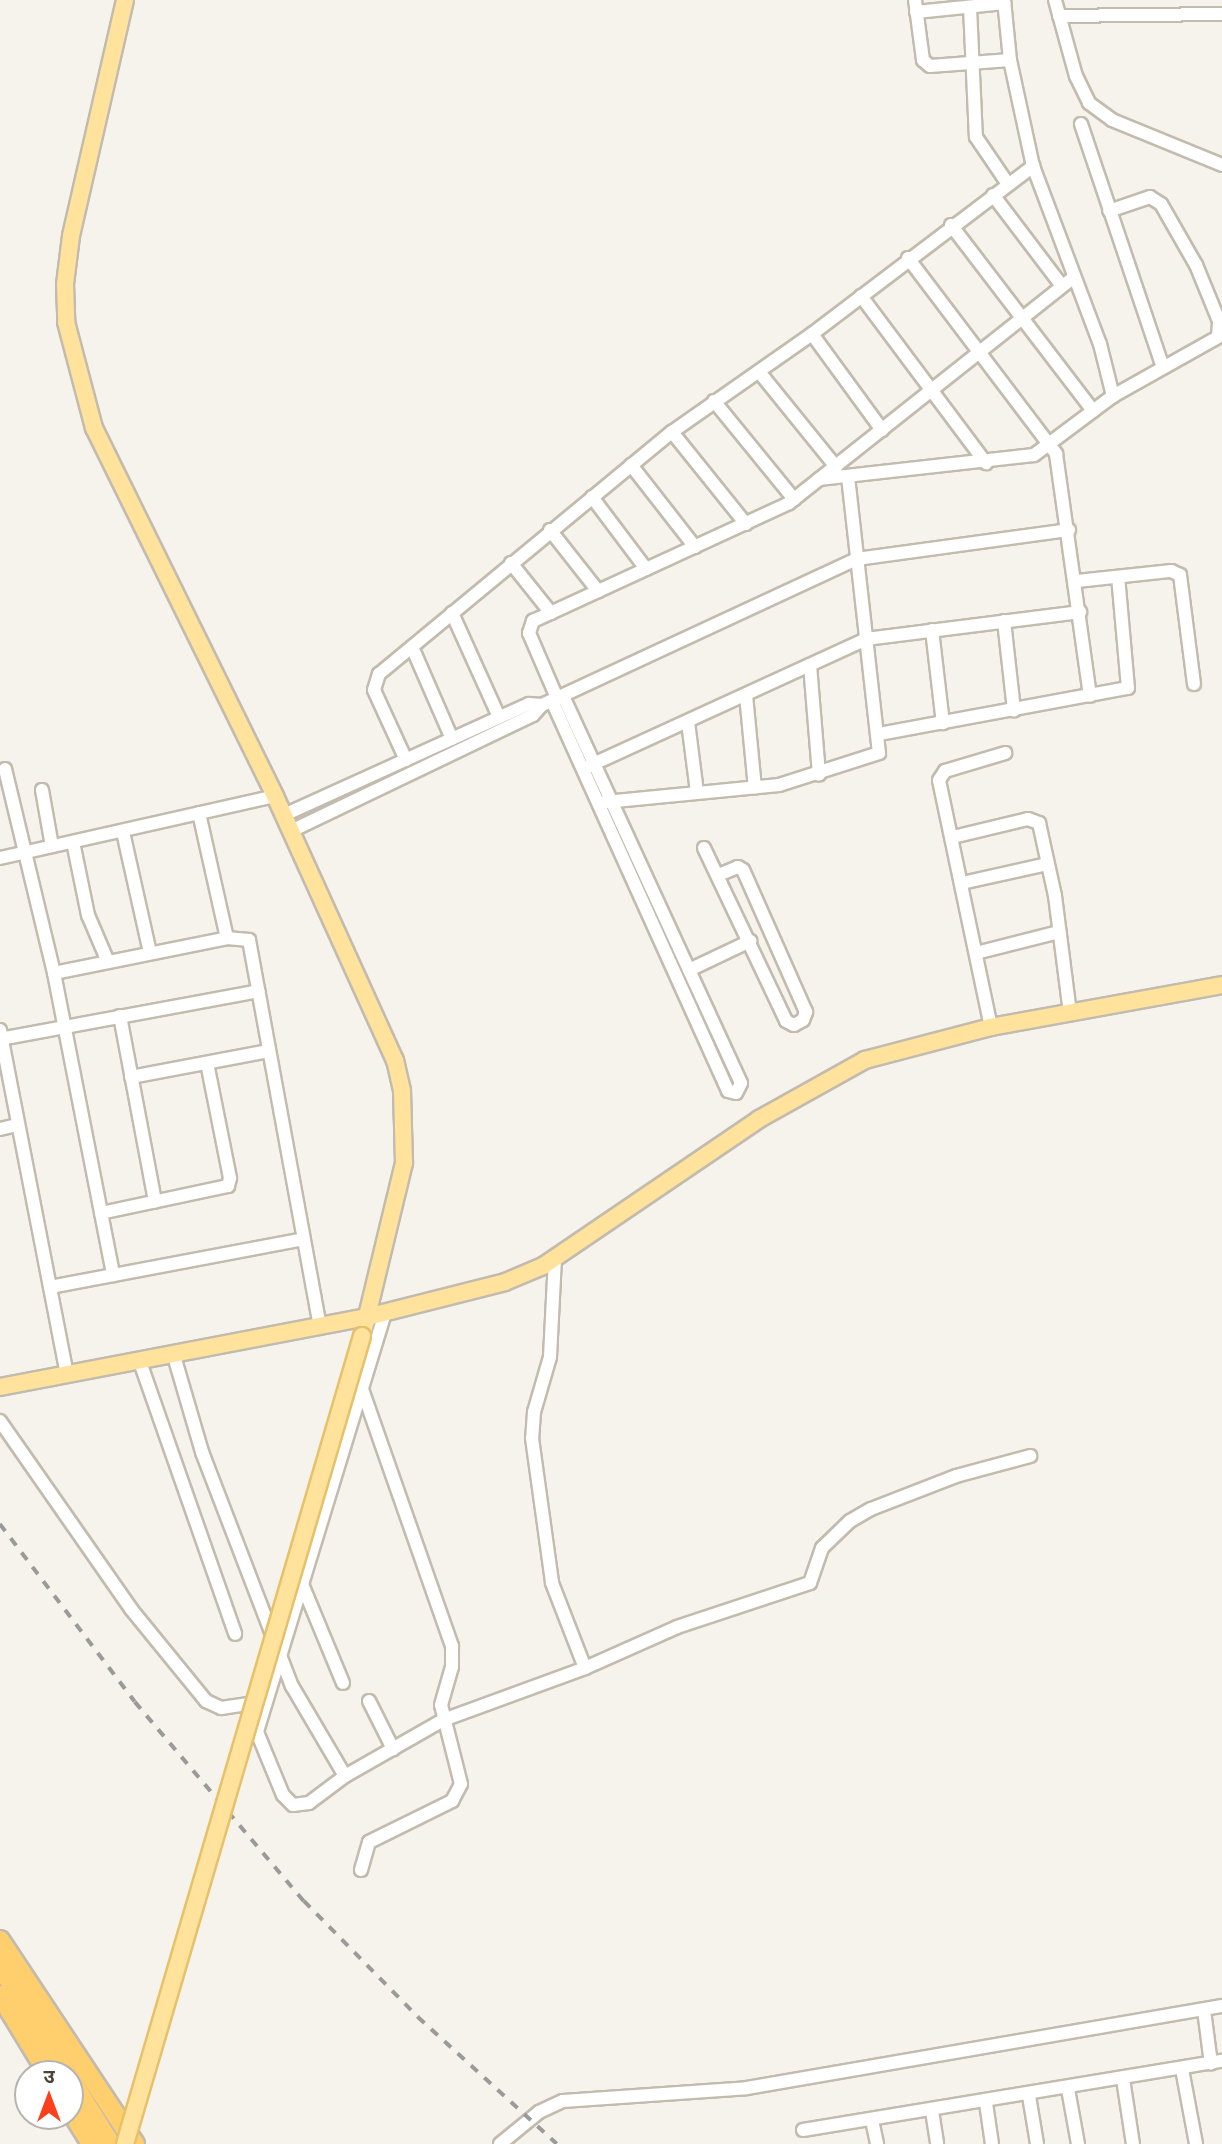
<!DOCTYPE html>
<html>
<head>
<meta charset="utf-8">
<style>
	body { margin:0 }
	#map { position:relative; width:1222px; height:2144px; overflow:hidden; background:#f6f3ec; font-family:Barlow,"Noto Sans Devanagari",sans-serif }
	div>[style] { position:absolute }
	.roads { filter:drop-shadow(2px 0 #c2bbae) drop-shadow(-2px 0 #c2bbae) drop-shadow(0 2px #c2bbae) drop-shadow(0 -2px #c2bbae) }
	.minor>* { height:12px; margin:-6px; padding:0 6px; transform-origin:6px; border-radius:6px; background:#fff }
	.major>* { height:16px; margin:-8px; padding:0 8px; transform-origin:8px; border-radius:8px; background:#ffe39c }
	.highway>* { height:18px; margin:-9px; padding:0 9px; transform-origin:9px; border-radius:9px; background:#ffcf6e }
	.rail>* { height:3.5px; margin-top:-1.75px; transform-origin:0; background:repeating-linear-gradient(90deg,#9a9a9a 0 9px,transparent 0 18px) }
	.bridges { filter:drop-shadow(2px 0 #e6c16a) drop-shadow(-2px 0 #e6c16a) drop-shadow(0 2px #e6c16a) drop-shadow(0 -2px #e6c16a) }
	.major-bridge>* { height:16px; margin:-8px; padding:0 8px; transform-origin:8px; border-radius:8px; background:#ffe39c }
	span { translate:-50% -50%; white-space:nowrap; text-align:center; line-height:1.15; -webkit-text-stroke:7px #fff; paint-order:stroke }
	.north { position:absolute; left:14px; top:2060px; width:70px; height:70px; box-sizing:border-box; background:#fff; border:2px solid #b7b4b0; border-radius:50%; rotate:0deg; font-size:19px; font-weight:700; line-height:28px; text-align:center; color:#4b4439 }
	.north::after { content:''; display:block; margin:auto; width:24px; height:32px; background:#fc3f1d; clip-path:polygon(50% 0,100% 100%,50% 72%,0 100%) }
</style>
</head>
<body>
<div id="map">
	<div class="roads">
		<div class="minor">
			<i style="left:915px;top:0;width:61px;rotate:82.4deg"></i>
			<i style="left:923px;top:60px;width:9px;rotate:41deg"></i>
			<i style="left:930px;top:66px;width:80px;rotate:-4.3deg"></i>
			<i style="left:1004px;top:0;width:60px;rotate:84.3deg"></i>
			<i style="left:1010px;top:60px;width:108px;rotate:77.8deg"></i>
			<i style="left:1033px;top:166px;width:190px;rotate:69.4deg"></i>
			<i style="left:1100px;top:344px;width:54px;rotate:76deg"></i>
			<i style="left:1055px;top:0;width:79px;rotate:74.6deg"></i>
			<i style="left:1076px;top:76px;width:30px;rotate:64deg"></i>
			<i style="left:1089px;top:103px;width:29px;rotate:36deg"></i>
			<i style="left:1112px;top:120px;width:119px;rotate:22.2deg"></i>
			<i style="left:970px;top:7px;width:130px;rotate:87.4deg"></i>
			<i style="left:976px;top:137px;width:57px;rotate:55.8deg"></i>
			<i style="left:916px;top:12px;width:89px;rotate:-5.8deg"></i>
			<i style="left:1059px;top:16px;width:163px;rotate:-0.7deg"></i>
			<i style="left:1081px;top:124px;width:256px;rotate:71.4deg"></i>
			<i style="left:993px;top:195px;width:114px;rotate:52.8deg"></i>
			<i style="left:951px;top:225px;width:234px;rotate:52.6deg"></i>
			<i style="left:908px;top:258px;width:246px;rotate:52.9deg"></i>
			<i style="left:1056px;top:454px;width:244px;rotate:82deg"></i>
			<i style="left:861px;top:296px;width:209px;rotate:53.2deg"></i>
			<i style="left:812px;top:334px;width:119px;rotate:53.9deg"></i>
			<i style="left:760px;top:373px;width:121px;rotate:51deg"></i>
			<i style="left:714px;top:401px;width:127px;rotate:50.8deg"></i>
			<i style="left:672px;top:432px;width:118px;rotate:51.2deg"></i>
			<i style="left:631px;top:465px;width:104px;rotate:52deg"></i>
			<i style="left:819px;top:479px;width:216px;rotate:-6.4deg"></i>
			<i style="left:1034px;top:455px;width:99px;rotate:-36.8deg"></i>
			<i style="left:1113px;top:396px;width:120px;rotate:-29.3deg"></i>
			<i style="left:1218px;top:337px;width:16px;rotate:-86deg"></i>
			<i style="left:1219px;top:321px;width:61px;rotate:-112.3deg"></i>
			<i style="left:1196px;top:265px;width:70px;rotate:-119.8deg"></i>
			<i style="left:1161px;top:204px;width:13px;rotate:-148deg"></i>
			<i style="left:1150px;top:197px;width:43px;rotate:161.1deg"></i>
			<i style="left:592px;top:497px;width:90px;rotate:53.1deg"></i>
			<i style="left:550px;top:530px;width:78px;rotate:51.8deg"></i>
			<i style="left:511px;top:563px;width:64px;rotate:51.3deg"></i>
			<i style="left:1077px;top:581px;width:95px;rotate:-6.1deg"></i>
			<i style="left:1171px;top:571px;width:10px;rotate:24deg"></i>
			<i style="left:1180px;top:575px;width:110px;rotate:82.7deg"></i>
			<i style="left:452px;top:613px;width:114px;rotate:65.7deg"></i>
			<i style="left:1004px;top:621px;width:90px;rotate:83.6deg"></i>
			<i style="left:932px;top:630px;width:94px;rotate:83.3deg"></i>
			<i style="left:412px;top:647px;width:100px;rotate:66.5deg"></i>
			<i style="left:810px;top:665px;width:110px;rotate:85.3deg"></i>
			<i style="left:746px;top:695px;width:93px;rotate:84.5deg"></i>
			<i style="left:557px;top:698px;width:71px;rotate:-113.3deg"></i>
			<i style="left:529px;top:633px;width:13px;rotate:-72deg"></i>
			<i style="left:533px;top:621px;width:282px;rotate:-24.7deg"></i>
			<i style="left:789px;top:503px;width:362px;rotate:-38.4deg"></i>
			<i style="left:552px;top:701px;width:428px;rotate:65.7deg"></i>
			<i style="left:728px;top:1091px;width:8px;rotate:14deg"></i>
			<i style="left:736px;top:1093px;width:11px;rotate:-63deg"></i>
			<i style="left:741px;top:1083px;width:426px;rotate:-114.7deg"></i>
			<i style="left:688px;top:722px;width:71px;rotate:82.7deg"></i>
			<i style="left:879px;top:734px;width:253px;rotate:-10.5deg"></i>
			<i style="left:1128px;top:688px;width:111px;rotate:-95.1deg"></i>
			<i style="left:406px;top:760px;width:77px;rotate:-114.6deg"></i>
			<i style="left:374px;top:690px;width:17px;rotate:-73deg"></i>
			<i style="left:379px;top:674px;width:380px;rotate:-39.6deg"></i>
			<i style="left:672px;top:432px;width:171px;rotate:-35deg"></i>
			<i style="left:812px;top:334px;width:278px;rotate:-37.2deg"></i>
			<i style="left:589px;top:766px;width:305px;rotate:-24.6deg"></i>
			<i style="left:866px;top:639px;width:216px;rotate:-7.2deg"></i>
			<i style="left:5px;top:769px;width:210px;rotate:76.5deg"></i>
			<i style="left:54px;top:973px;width:308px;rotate:78.9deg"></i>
			<i style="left:42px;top:790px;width:57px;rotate:79.9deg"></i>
			<i style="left:605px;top:802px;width:175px;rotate:-5.6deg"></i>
			<i style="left:779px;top:785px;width:105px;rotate:-17.7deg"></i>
			<i style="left:879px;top:753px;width:278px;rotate:-96.4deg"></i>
			<i style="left:199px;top:813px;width:128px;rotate:77.4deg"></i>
			<i style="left:284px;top:815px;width:269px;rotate:-24.4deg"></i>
			<i style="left:529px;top:704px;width:13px;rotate:4deg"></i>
			<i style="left:291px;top:831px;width:268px;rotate:-25.6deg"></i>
			<i style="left:533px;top:715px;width:13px;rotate:-48deg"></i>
			<i style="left:542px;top:705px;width:347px;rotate:-24.9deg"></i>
			<i style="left:857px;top:559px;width:214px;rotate:-7.8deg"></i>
			<i style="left:123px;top:832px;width:124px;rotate:77.4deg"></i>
			<i style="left:953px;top:837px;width:77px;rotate:-13.5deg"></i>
			<i style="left:1028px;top:819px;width:12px;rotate:20deg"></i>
			<i style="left:1039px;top:823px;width:75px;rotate:77.6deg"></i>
			<i style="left:1055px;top:896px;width:118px;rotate:82.7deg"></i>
			<i style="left:73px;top:842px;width:75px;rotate:78.4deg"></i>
			<i style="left:88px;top:915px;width:51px;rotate:66.9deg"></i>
			<i style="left:704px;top:848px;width:191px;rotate:64.6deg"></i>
			<i style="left:786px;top:1021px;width:9px;rotate:27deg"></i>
			<i style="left:794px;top:1025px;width:10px;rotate:-29deg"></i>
			<i style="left:803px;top:1020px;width:9px;rotate:-69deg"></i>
			<i style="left:806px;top:1012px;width:155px;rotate:-113.9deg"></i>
			<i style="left:743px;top:870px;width:6px;rotate:-149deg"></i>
			<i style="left:738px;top:867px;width:22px;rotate:158deg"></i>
			<i style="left:0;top:858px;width:282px;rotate:-12.7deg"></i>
			<i style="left:962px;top:883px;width:88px;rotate:-12.5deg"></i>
			<i style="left:976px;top:953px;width:86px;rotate:-14.2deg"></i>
			<i style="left:689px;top:970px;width:68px;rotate:-25.4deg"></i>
			<i style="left:54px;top:973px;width:177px;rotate:-11.4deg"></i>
			<i style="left:227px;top:938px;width:22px;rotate:5deg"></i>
			<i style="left:249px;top:940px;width:391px;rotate:79.6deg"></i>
			<i style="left:120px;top:1016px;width:189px;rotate:79.3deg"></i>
			<i style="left:991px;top:1027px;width:252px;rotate:-101.9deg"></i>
			<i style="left:939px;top:780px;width:11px;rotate:-56deg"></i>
			<i style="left:945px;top:771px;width:63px;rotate:-16.7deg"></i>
			<i style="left:0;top:1030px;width:351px;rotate:79deg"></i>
			<i style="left:0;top:1039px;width:263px;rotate:-10.5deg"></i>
			<i style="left:131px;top:1077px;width:140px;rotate:-10.7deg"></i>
			<i style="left:0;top:1129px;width:18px;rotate:-13deg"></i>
			<i style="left:101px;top:1213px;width:130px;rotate:-12deg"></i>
			<i style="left:228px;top:1186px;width:8px;rotate:-76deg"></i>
			<i style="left:230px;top:1178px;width:117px;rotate:-101.3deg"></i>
			<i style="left:555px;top:1258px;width:99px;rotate:92.9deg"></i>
			<i style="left:550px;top:1357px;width:57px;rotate:106.2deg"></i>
			<i style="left:534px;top:1412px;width:26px;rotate:94deg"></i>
			<i style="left:532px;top:1438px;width:146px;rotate:82.1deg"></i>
			<i style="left:552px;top:1583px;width:91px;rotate:68.8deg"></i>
			<i style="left:50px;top:1287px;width:258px;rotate:-10.7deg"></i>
			<i style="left:385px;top:1313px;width:438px;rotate:107deg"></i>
			<i style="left:257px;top:1732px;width:68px;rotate:67.6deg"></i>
			<i style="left:283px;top:1795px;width:14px;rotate:45deg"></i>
			<i style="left:293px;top:1805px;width:16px;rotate:-7deg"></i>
			<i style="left:309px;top:1803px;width:45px;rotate:-36.9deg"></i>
			<i style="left:345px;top:1776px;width:113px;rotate:-29.7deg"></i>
			<i style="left:443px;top:1720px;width:151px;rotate:-20.1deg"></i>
			<i style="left:585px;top:1668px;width:101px;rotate:-24deg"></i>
			<i style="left:677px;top:1627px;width:140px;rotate:-18.3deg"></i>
			<i style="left:810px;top:1583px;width:37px;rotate:-71deg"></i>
			<i style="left:822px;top:1548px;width:39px;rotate:-44deg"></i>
			<i style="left:850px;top:1521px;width:24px;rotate:-30deg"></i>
			<i style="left:871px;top:1509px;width:91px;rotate:-21.2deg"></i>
			<i style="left:956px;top:1476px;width:77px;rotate:-15.1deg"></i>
			<i style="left:174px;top:1356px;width:100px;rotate:73.7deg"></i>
			<i style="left:202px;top:1452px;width:251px;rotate:69deg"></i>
			<i style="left:292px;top:1686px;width:104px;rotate:59.5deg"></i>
			<i style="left:140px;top:1362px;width:288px;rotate:70.7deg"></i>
			<i style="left:0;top:1421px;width:229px;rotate:55.1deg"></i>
			<i style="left:131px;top:1609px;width:119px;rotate:50.8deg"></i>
			<i style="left:206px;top:1701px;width:17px;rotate:25deg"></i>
			<i style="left:221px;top:1708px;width:40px;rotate:-8.5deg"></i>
			<i style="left:302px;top:1584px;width:107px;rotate:67.5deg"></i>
			<i style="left:369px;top:1701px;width:54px;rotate:63.4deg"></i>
			<i style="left:361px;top:1870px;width:29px;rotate:-74deg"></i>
			<i style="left:369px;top:1842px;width:93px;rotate:-26.3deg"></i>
			<i style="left:452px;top:1801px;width:19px;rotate:-62deg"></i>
			<i style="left:461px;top:1784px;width:81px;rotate:-104.2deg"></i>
			<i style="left:441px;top:1705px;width:40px;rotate:-74deg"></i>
			<i style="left:452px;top:1667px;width:21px;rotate:-90deg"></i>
			<i style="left:452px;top:1646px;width:272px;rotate:-109.3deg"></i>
			<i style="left:1204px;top:2010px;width:54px;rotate:82.6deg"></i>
			<i style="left:1182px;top:2069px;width:76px;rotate:79.4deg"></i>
			<i style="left:1123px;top:2079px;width:66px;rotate:81.3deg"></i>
			<i style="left:1068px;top:2089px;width:56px;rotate:79.7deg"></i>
			<i style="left:1029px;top:2096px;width:49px;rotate:80.5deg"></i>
			<i style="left:986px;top:2103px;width:41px;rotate:81.7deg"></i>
			<i style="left:932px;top:2111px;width:33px;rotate:81deg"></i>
			<i style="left:872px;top:2120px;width:25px;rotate:78deg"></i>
			<i style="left:803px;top:2130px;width:425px;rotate:-9.4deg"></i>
			<i style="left:500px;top:2144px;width:50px;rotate:-39.4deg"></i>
			<i style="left:539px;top:2112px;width:26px;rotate:-25deg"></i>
			<i style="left:563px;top:2101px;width:184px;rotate:-4deg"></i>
			<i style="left:747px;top:2088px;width:482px;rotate:-9.8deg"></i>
		</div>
		<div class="major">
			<i style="left:125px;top:0;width:242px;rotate:102.9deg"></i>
			<i style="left:71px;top:236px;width:48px;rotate:97.1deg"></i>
			<i style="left:65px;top:284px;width:38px;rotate:88deg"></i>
			<i style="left:66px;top:322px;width:110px;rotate:75.2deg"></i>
			<i style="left:94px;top:428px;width:410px;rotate:63.8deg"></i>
			<i style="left:275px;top:796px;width:290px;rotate:65.6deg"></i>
			<i style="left:395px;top:1060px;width:32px;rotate:77deg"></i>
			<i style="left:402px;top:1091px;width:72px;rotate:88.4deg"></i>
			<i style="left:404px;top:1163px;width:178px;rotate:103.6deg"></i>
			<i style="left:0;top:1387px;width:374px;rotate:-10.8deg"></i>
			<i style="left:367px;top:1317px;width:142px;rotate:-14.2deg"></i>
			<i style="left:505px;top:1282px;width:41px;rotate:-22.8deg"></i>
			<i style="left:543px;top:1266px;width:261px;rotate:-34.2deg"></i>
			<i style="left:759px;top:1119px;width:121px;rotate:-29.1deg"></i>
			<i style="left:865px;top:1060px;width:130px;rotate:-14.7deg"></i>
			<i style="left:991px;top:1027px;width:235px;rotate:-10.3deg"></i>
		</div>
		<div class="highway">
			<i style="left:0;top:1940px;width:245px;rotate:56.5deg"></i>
			<i style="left:0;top:1966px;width:127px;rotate:58.2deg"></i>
			<i style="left:0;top:1995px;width:92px;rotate:58.7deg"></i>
			<i style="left:70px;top:2078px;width:78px;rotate:58.2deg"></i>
			<i style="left:70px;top:2110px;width:40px;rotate:58deg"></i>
		</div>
	</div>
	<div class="rail">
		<i style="left:0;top:1524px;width:223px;rotate:52.8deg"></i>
		<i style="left:135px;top:1702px;width:261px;rotate:49.7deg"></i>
		<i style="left:304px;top:1901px;width:163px;rotate:45.5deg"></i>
		<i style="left:418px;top:2017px;width:188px;rotate:42.4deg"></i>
	</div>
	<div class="bridges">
		<div class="major-bridge">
			<i style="left:125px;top:2144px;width:842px;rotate:-73.65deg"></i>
		</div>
	</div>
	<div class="north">उ</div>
</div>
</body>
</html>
